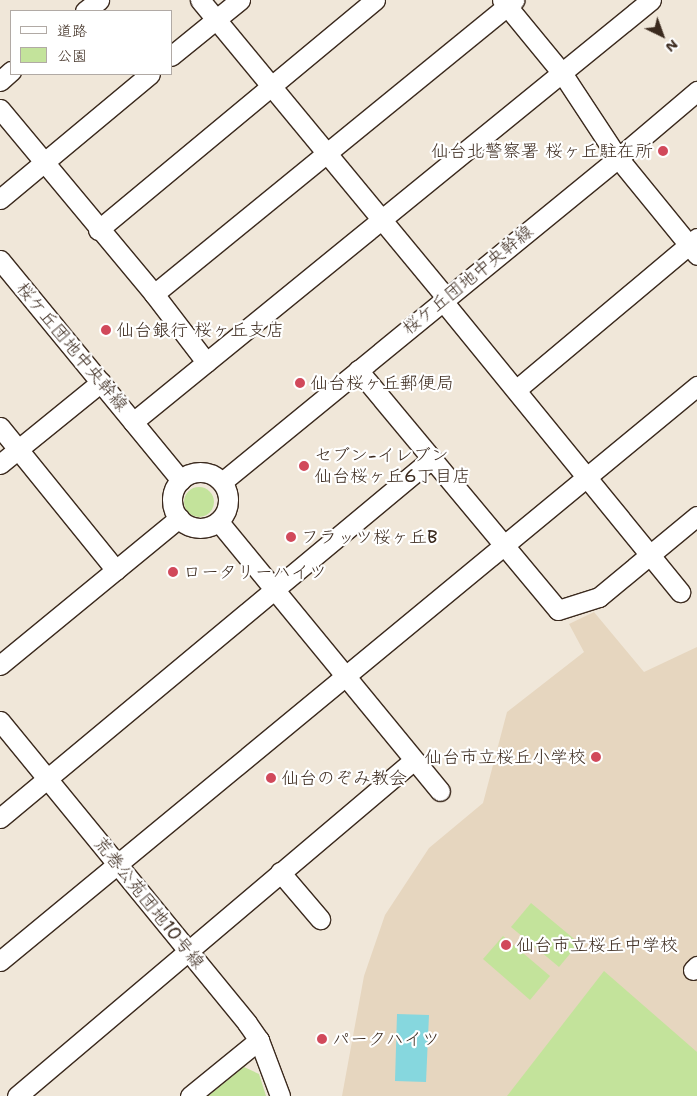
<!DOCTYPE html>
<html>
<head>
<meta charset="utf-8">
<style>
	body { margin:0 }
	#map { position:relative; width:697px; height:1096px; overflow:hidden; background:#f0e7d9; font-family:"Shantell Sans","Klee One",sans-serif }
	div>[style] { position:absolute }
	.built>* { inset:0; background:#e6d6bf }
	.green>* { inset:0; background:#c3e39b }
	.round { border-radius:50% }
	.water>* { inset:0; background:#86d7de }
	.roads { filter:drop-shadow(1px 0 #3b2a1e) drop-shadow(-1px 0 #3b2a1e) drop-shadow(0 1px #3b2a1e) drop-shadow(0 -1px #3b2a1e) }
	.minor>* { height:19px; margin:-9.5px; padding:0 9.5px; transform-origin:9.5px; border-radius:9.5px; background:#fff }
	.minor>.ring { margin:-9.5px; padding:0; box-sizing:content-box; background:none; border:19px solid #fff; border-radius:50% }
	.dots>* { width:14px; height:14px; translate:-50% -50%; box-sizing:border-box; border:2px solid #fff; border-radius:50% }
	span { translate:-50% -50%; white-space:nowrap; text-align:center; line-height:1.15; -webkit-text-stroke:4.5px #fff; paint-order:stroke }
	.poi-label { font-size:18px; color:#3b2a1e }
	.right { translate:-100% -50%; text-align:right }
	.left { translate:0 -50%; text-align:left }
	.street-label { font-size:18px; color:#3b2a1e }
	.legend { position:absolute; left:10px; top:10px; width:162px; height:65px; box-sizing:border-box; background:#fff; border:1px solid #b1aaa5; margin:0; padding:6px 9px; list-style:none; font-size:15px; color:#3b2a1e }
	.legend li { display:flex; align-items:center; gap:10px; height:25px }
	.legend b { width:25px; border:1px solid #b1aaa5 }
	.north { position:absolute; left:637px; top:10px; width:50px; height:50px; -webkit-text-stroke:4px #fff; paint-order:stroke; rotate:138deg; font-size:14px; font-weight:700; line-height:20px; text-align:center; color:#3b2a1e }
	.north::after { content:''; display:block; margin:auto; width:18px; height:22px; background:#3b2a1e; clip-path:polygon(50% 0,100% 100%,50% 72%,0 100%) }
</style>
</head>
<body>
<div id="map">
	<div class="built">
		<i style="clip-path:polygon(594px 612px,644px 672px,697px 647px,697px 1096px,342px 1096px,364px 976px,385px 915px,429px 848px,483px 803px,507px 712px,584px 652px,569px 624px)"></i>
	</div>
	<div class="green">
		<i class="round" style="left:184px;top:487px;width:30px;height:30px"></i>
		<i style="clip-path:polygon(531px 903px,579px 943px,559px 967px,511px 927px)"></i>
		<i style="clip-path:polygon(503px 936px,550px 976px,530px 1000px,483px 959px)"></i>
		<i style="clip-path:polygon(604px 971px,697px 1052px,697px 1096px,507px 1096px)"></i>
		<i style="clip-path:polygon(244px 1067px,259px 1074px,266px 1096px,208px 1096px)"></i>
	</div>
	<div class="water">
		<i style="clip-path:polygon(397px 1014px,429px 1015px,426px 1082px,395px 1081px)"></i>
	</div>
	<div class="roads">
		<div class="minor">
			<i style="left:200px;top:0;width:386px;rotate:50.4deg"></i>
			<i style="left:502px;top:0;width:94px;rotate:50.6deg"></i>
			<i style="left:562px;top:73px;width:102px;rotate:56.6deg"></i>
			<i style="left:618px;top:158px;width:104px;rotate:-40.3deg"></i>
			<i style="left:85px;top:11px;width:18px;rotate:-38deg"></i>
			<i style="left:171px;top:56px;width:89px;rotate:-39.1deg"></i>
			<i style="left:0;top:81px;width:15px;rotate:-42deg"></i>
			<i style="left:0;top:109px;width:241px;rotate:50.2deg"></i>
			<i style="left:154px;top:294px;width:86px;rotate:52.6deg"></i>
			<i style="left:0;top:199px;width:195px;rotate:-39.8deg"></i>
			<i style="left:98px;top:230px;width:360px;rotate:-39.7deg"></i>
			<i style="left:0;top:260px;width:285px;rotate:50.6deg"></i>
			<i style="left:154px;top:294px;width:465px;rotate:-39.2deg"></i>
			<i style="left:442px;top:300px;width:377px;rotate:50.8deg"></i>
			<i style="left:358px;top:370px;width:312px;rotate:50.2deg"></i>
			<i style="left:558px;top:610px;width:43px;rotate:-17.6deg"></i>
			<i style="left:599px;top:597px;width:127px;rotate:-39.6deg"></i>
			<i style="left:517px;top:389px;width:235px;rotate:-40deg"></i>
			<i style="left:133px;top:422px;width:668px;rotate:-39.17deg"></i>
			<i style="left:0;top:427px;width:184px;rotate:51deg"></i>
			<i style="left:0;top:464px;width:130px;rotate:-39.1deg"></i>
			<i class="ring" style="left:172px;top:472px;width:37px;height:37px"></i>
			<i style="left:222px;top:482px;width:512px;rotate:-39.29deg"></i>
			<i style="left:618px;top:158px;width:125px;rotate:50.8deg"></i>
			<i style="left:219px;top:522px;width:348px;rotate:50.6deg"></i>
			<i style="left:0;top:665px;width:232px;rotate:-39.4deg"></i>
			<i style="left:0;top:721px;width:390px;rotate:50.7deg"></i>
			<i style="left:247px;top:1023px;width:21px;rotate:55deg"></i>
			<i style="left:259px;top:1040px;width:60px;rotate:69.4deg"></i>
			<i style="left:0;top:818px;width:560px;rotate:-39.78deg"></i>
			<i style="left:280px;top:872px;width:62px;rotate:49.6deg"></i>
			<i style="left:0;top:961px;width:904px;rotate:-39.52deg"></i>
			<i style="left:693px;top:970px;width:6px;rotate:-45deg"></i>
			<i style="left:17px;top:1096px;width:520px;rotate:-40.24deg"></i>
			<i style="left:190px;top:1096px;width:89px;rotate:-39.1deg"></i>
		</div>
	</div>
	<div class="dots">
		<i style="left:663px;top:151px;background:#d1495b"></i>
		<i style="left:106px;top:330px;background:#d1495b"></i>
		<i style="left:300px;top:383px;background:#d1495b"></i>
		<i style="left:304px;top:466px;background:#d1495b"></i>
		<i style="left:291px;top:537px;background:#d1495b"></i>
		<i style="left:173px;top:572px;background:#d1495b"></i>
		<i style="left:596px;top:757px;background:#d1495b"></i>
		<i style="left:271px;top:778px;background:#d1495b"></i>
		<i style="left:506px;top:945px;background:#d1495b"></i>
		<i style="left:322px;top:1039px;background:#d1495b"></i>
	</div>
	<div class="poi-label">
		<span class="right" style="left:653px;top:151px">仙台北警察署 桜ヶ丘駐在所</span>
		<span class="left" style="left:116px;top:330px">仙台銀行 桜ヶ丘支店</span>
		<span class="left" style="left:310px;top:383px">仙台桜ヶ丘郵便局</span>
		<span class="left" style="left:314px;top:466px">セブン-イレブン<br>仙台桜ヶ丘6丁目店</span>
		<span class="left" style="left:301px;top:537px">フラッツ桜ヶ丘B</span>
		<span class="left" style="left:183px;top:572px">ロータリーハイツ</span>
		<span class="right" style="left:586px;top:757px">仙台市立桜丘小学校</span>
		<span class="left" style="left:281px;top:778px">仙台のぞみ教会</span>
		<span class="left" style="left:516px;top:945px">仙台市立桜丘中学校</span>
		<span class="left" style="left:332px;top:1039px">パークハイツ</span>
	</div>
	<div class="street-label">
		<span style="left:468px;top:280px;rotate:-39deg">桜ケ丘団地中央幹線</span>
		<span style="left:72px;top:347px;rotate:50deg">桜ケ丘団地中央幹線</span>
		<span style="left:149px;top:903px;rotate:51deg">荒巻公苑団地10号線</span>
	</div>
	<ul class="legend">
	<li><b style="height:6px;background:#fff"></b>道路</li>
	<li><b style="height:14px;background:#c3e39b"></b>公園</li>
	</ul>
	<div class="north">N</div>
</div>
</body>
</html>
